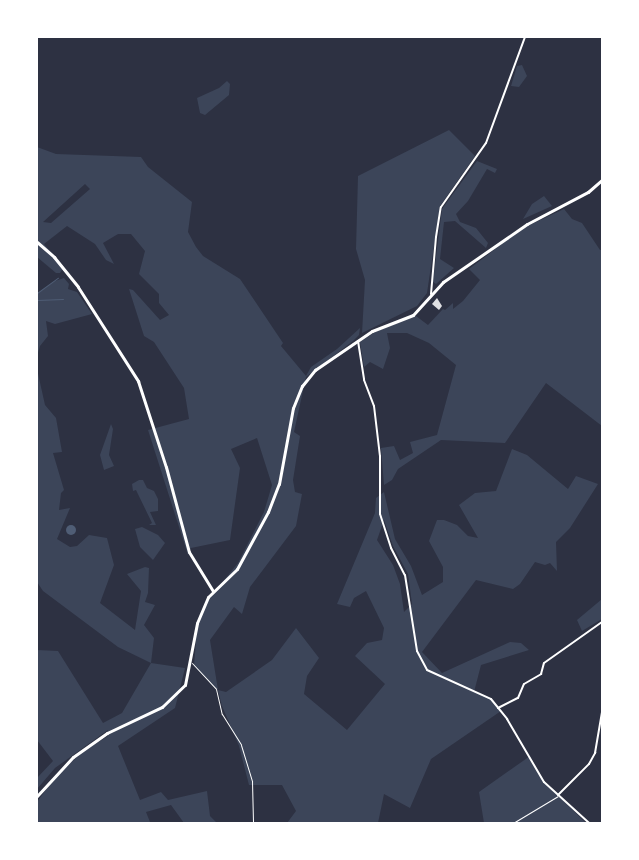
<!DOCTYPE html>
<html>
<head>
<meta charset="utf-8">
<style>
	body { margin:0 }
	#map { position:relative; width:639px; height:860px; overflow:hidden; background:#2d3142; font-family:"Archivo Narrow",sans-serif }
	div>[style] { position:absolute }
	.green>* { inset:0; background:#3c4559 }
	.water>* { inset:0; background:#4f5d75 }
	.round { border-radius:50% }
	.stream>* { height:1px; margin:-0.5px; padding:0 0.5px; transform-origin:0.5px; border-radius:0.5px; background:#4f5d75 }
	.building>* { inset:0; background:#e0e0e3 }
	.path>* { height:1px; margin:-0.5px; padding:0 0.5px; transform-origin:0.5px; border-radius:0.5px; background:#fff }
	.service>* { height:1px; margin:-0.5px; padding:0 0.5px; transform-origin:0.5px; border-radius:0.5px; background:#fff }
	.minor>* { height:2px; margin:-1px; padding:0 1px; transform-origin:1px; border-radius:1px; background:#fff }
	.tertiary>* { height:3px; margin:-1.5px; padding:0 1.5px; transform-origin:1.5px; border-radius:1.5px; background:#fff }
	span { translate:-50% -50%; white-space:nowrap; text-align:center; line-height:1.15; -webkit-text-stroke:4px #fff; paint-order:stroke }
	.frame { position:absolute; inset:0; border:38px solid #fff; pointer-events:none }
</style>
</head>
<body>
<div id="map">
	<div class="green">
		<i style="clip-path:polygon(522px 65px,527px 76px,519px 87px,511px 86px,517px 66px)"></i>
		<i style="clip-path:polygon(227px 81px,230px 84px,229px 95px,205px 115px,200px 113px,197px 98px,219px 88px)"></i>
		<i style="clip-path:polygon(449px 130px,475px 156px,440px 206px,427px 293px,417px 306px,362px 333px,365px 280px,356px 249px,358px 176px)"></i>
		<i style="clip-path:polygon(evenodd,37px 147px,56px 154px,141px 157px,148px 167px,192px 202px,188px 232px,196px 247px,203px 256px,240px 279px,283px 343px,281px 346px,306px 376px,311px 367px,337px 349px,360px 328px,359px 335px,353px 341px,306px 377px,294px 432px,300px 436px,293px 480px,295px 492px,302px 494px,296px 526px,250px 587px,242px 614px,234px 607px,210px 640px,218px 690px,226px 692px,272px 660px,296px 628px,319px 658px,307px 676px,304px 694px,347px 730px,385px 684px,355px 656px,367px 643px,382px 640px,384px 628px,366px 591px,354px 598px,350px 607px,337px 604px,375px 513px,376px 498px,384px 492px,395px 539px,411px 566px,422px 595px,443px 582px,443px 567px,429px 541px,437px 520px,444px 520px,457px 525px,468px 536px,478px 538px,459px 505px,475px 493px,496px 491px,512px 449px,527px 455px,568px 489px,576px 476px,598px 484px,570px 528px,556px 542px,557px 571px,550px 563px,545px 565px,535px 562px,520px 584px,513px 589px,476px 580px,422px 652px,442px 673px,510px 642px,521px 643px,529px 650px,481px 665px,474px 692px,491px 699px,501px 711px,431px 759px,410px 808px,384px 794px,378px 823px,287px 823px,296px 811px,282px 785px,249px 785px,239px 746px,222px 706px,218px 690px,194px 666px,197px 627px,209px 599px,238px 563px,264px 512px,272px 485px,257px 438px,231px 449px,240px 468px,230px 540px,191px 548px,188px 555px,148px 430px,189px 419px,184px 388px,154px 342px,144px 336px,129px 289px,133px 290px,160px 320px,169px 315px,159px 303px,159px 294px,139px 274px,145px 251px,131px 234px,118px 234px,103px 243px,114px 264px,106px 260px,95px 244px,67px 226px,44px 244px,64px 267px,60px 273px,56px 273px,37px 257px,37px 147px,85px 184px,90px 189px,51px 223px,43px 222px,85px 184px,37px 147px,384px 520px,393px 546px,408px 574px,412px 604px,404px 612px,400px 584px,393px 565px,377px 540px,384px 520px)"></i>
		<i style="clip-path:polygon(477px 161px,497px 169px,495px 173px,487px 169px,468px 201px,456px 214px,460px 222px,476px 228px,488px 243px,486px 248px,455px 221px,444px 222px,440px 259px,454px 268px,436px 284px,433px 282px,434px 273px,442px 209px)"></i>
		<i style="clip-path:polygon(544px 196px,552px 206px,523px 219px,532px 204px)"></i>
		<i style="clip-path:polygon(564px 209px,572px 219px,582px 223px,600px 250px,602px 250px,602px 426px,546px 383px,505px 443px,441px 440px,398px 469px,392px 480px,384px 485px,381px 448px,394px 446px,400px 460px,413px 453px,410px 442px,437px 435px,456px 365px,429px 343px,407px 333px,387px 333px,390px 348px,383px 369px,370px 362px,364px 367px,360px 342px,375px 332px,416px 316px,428px 325px,443px 309px,445px 310px,453px 303px,453px 309px,463px 301px,480px 280px,469px 269px,523px 228px)"></i>
		<i style="clip-path:polygon(64px 278px,69px 284px,68px 289px,77px 292px,92px 314px,55px 324px,46px 321px,48px 336px,40px 346px,37px 356px,37px 294px,55px 281px)"></i>
		<i style="clip-path:polygon(37px 369px,45px 405px,56px 418px,62px 452px,53px 453px,64px 490px,61px 493px,59px 510px,70px 508px,57px 539px,70px 547px,77px 546px,89px 535px,107px 538px,114px 565px,100px 603px,135px 630px,141px 591px,127px 574px,145px 567px,149px 568px,148px 593px,145px 602px,155px 605px,144px 625px,154px 638px,151px 663px,185px 668px,175px 708px,118px 746px,140px 800px,161px 792px,168px 800px,207px 791px,210px 816px,217px 823px,184px 823px,171px 805px,146px 812px,150px 822px,146px 823px,37px 823px,37px 802px,53px 780px,82px 752px,108px 736px,108px 730px,55px 768px,37px 789px,37px 778px,53px 761px,37px 740px,37px 650px,58px 651px,103px 723px,122px 713px,151px 663px,118px 647px,43px 591px,37px 582px)"></i>
		<i style="clip-path:polygon(111px 424px,113px 429px,109px 455px,114px 466px,104px 470px,100px 455px)"></i>
		<i style="clip-path:polygon(139px 480px,143px 480px,147px 488px,154px 491px,158px 499px,158px 511px,150px 512px,156px 525px,149px 525px,152px 523px,136px 490px,133px 491px,132px 484px)"></i>
		<i style="clip-path:polygon(142px 527px,158px 535px,165px 543px,153px 560px,140px 547px,135px 529px)"></i>
		<i style="clip-path:polygon(602px 599px,602px 619px,582px 631px,577px 620px)"></i>
		<i style="clip-path:polygon(530px 756px,544px 782px,586px 823px,484px 823px,479px 792px)"></i>
	</div>
	<div class="water">
		<i class="round" style="left:66px;top:525px;width:10px;height:10px"></i>
	</div>
	<div class="stream">
		<i style="left:37px;top:293px;width:26px;rotate:-36deg"></i>
		<i style="left:37px;top:300px;width:26px;rotate:-2deg"></i>
	</div>
	<div class="building">
		<i style="clip-path:polygon(437px 298px,442px 306px,439px 310px,432px 304px)"></i>
	</div>
	<div class="path">
		<i style="left:192px;top:663px;width:35px;rotate:47deg"></i>
		<i style="left:216px;top:689px;width:26px;rotate:77deg"></i>
		<i style="left:222px;top:714px;width:36px;rotate:58deg"></i>
		<i style="left:241px;top:745px;width:38px;rotate:73deg"></i>
		<i style="left:252px;top:781px;width:42px;rotate:88.6deg"></i>
	</div>
	<div class="service">
		<i style="left:513px;top:823px;width:52px;rotate:-31deg"></i>
	</div>
	<div class="minor">
		<i style="left:431px;top:294px;width:57px;rotate:-85deg"></i>
		<i style="left:436px;top:237px;width:30px;rotate:-81deg"></i>
		<i style="left:441px;top:207px;width:78px;rotate:-54.9deg"></i>
		<i style="left:486px;top:143px;width:113px;rotate:-69.8deg"></i>
		<i style="left:358px;top:341px;width:39px;rotate:81deg"></i>
		<i style="left:364px;top:380px;width:28px;rotate:69deg"></i>
		<i style="left:374px;top:406px;width:50px;rotate:83.2deg"></i>
		<i style="left:380px;top:456px;width:58px;rotate:90deg"></i>
		<i style="left:380px;top:514px;width:36px;rotate:72deg"></i>
		<i style="left:391px;top:548px;width:30px;rotate:63deg"></i>
		<i style="left:405px;top:575px;width:77px;rotate:81deg"></i>
		<i style="left:417px;top:651px;width:21px;rotate:62deg"></i>
		<i style="left:427px;top:670px;width:70px;rotate:24.4deg"></i>
		<i style="left:491px;top:699px;width:26px;rotate:51deg"></i>
		<i style="left:507px;top:719px;width:73px;rotate:59.6deg"></i>
		<i style="left:544px;top:782px;width:61px;rotate:42.3deg"></i>
		<i style="left:498px;top:708px;width:22px;rotate:-27deg"></i>
		<i style="left:518px;top:698px;width:15px;rotate:-67deg"></i>
		<i style="left:524px;top:684px;width:20px;rotate:-30deg"></i>
		<i style="left:541px;top:674px;width:11px;rotate:-75deg"></i>
		<i style="left:544px;top:663px;width:71px;rotate:-35.3deg"></i>
		<i style="left:558px;top:795px;width:44px;rotate:-45deg"></i>
		<i style="left:589px;top:764px;width:13px;rotate:-61deg"></i>
		<i style="left:595px;top:753px;width:42px;rotate:-80.3deg"></i>
	</div>
	<div class="tertiary">
		<i style="left:37px;top:242px;width:23px;rotate:41deg"></i>
		<i style="left:54px;top:257px;width:38px;rotate:51deg"></i>
		<i style="left:78px;top:287px;width:112px;rotate:57.4deg"></i>
		<i style="left:138px;top:381px;width:90px;rotate:72deg"></i>
		<i style="left:166px;top:467px;width:88px;rotate:74.9deg"></i>
		<i style="left:189px;top:552px;width:46px;rotate:58.4deg"></i>
		<i style="left:37px;top:796px;width:53px;rotate:-47.3deg"></i>
		<i style="left:73px;top:757px;width:42px;rotate:-35.2deg"></i>
		<i style="left:107px;top:733px;width:61px;rotate:-25.3deg"></i>
		<i style="left:162px;top:707px;width:32px;rotate:-44deg"></i>
		<i style="left:185px;top:685px;width:63px;rotate:-79deg"></i>
		<i style="left:197px;top:623px;width:28px;rotate:-67deg"></i>
		<i style="left:208px;top:597px;width:40px;rotate:-44deg"></i>
		<i style="left:237px;top:569px;width:65px;rotate:-61.5deg"></i>
		<i style="left:268px;top:512px;width:30px;rotate:-69deg"></i>
		<i style="left:279px;top:484px;width:77px;rotate:-79.6deg"></i>
		<i style="left:293px;top:408px;width:24px;rotate:-68deg"></i>
		<i style="left:302px;top:386px;width:21px;rotate:-51deg"></i>
		<i style="left:315px;top:370px;width:69px;rotate:-34.4deg"></i>
		<i style="left:372px;top:331px;width:44px;rotate:-21.3deg"></i>
		<i style="left:413px;top:315px;width:45px;rotate:-47.7deg"></i>
		<i style="left:443px;top:282px;width:102px;rotate:-34.6deg"></i>
		<i style="left:527px;top:224px;width:69px;rotate:-27.7deg"></i>
		<i style="left:588px;top:192px;width:18px;rotate:-41deg"></i>
	</div>
	<div class="frame"></div>
</div>
</body>
</html>
